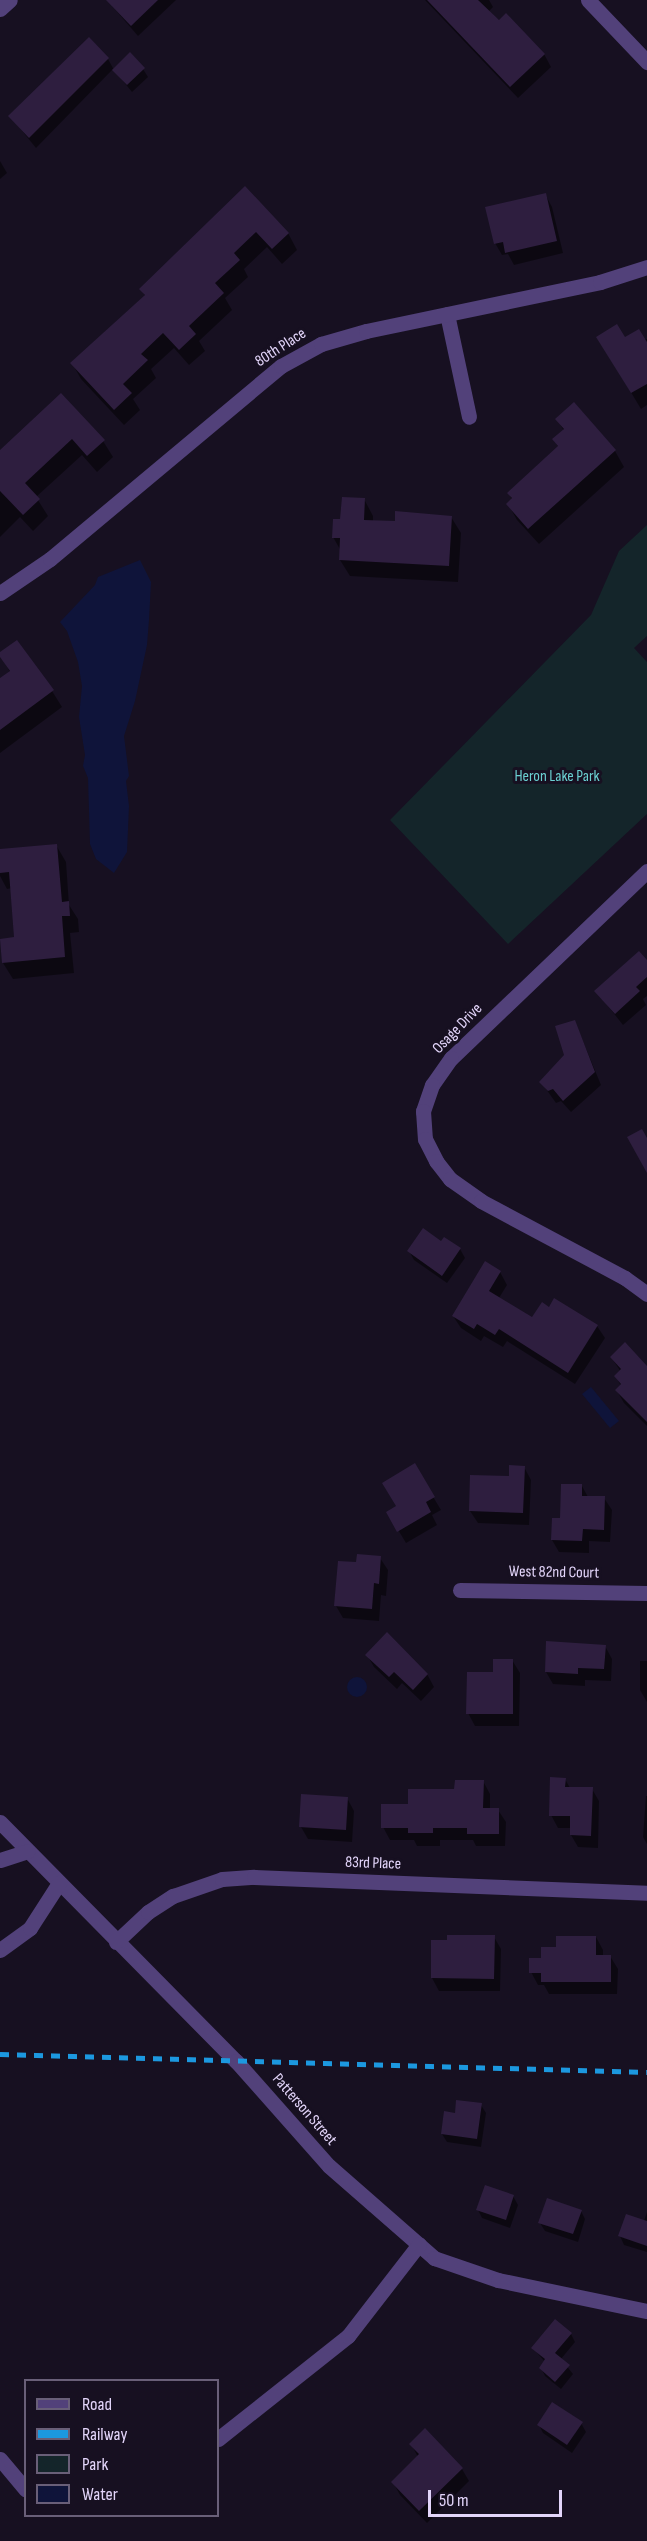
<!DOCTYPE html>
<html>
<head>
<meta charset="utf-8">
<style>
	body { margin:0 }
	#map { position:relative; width:647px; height:2541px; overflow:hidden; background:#171021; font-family:"Sofia Sans Condensed",sans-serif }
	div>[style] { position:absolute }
	.green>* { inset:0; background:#14252a }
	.water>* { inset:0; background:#0f143a }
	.round { border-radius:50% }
	.shadow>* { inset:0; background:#0007 }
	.building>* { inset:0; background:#2e1e3f }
	.minor>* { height:15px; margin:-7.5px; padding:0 7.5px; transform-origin:7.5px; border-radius:7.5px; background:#52417a }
	.rail>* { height:4.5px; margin-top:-2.25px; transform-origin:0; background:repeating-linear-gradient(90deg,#1c98df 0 9px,transparent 0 17px) }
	span { translate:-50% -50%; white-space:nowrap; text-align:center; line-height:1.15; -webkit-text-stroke:6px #171021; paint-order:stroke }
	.street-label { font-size:16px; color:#e3d5fa }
	.park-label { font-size:16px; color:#6acfd1 }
	.legend { position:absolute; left:24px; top:2379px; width:195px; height:138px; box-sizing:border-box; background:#171021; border:2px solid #695f78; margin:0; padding:8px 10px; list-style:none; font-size:18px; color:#e3d5fa }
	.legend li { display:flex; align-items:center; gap:12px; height:30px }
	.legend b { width:30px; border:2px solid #695f78 }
	.scale { position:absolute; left:428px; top:2490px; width:134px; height:27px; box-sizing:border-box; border:3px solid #e3d5fa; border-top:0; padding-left:8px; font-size:18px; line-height:21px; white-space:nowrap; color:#e3d5fa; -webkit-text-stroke:4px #171021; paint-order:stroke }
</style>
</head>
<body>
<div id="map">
	<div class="green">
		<i style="clip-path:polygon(647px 525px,647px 636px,634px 648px,647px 662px,647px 814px,508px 944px,390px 820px,591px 615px,619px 551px)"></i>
	</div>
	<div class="water">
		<i style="clip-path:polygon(140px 560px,151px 582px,149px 620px,147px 645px,135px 701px,124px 736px,129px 776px,126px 781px,129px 806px,127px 852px,114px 873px,96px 859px,90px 844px,88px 778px,83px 766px,85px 755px,79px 717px,82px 686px,78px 662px,67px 631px,60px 622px,95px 585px,98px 577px)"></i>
		<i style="clip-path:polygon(591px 1387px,619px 1421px,610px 1428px,582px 1394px)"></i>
		<i class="round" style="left:347px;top:1677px;width:20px;height:20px"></i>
	</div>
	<div class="shadow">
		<i style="clip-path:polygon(118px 0,176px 0,138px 36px,112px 6px)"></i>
		<i style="clip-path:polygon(425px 0,489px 0,493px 7px,488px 12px,544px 54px,551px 67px,518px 98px)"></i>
		<i style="clip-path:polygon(108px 59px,114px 70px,143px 69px,148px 77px,132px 92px,113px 69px,36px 148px,10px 116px)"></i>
		<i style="clip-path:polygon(0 161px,7px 173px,0 179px)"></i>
		<i style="clip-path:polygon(245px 188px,288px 233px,297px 250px,282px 264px,267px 247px,244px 269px,248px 277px,225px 298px,232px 310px,199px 341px,205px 351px,189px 365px,174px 348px,151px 369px,156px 378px,133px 399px,140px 410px,124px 425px,81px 379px,72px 363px,145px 296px,141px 289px)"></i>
		<i style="clip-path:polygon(545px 194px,552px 207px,563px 253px,514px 265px,508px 254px,502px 255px,495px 243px)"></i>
		<i style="clip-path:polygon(625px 339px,647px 339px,647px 405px,641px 409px,608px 354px)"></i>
		<i style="clip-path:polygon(61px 395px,103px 441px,113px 457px,97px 472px,82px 455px,36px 497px,48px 516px,33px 531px,20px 517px,0 537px,0 452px)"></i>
		<i style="clip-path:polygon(557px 419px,615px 451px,624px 467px,539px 544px,517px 520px,508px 504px,512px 500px,509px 493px,559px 448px,554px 440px,564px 431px)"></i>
		<i style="clip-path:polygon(364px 499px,373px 516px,373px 522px,396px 523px,451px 517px,461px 533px,458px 582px,350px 576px,340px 560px,341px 551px,333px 537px,342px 521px)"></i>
		<i style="clip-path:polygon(0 654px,52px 691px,62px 707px,0 753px,0 680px,10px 672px)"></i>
		<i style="clip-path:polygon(56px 845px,66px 862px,69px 905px,78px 919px,79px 932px,70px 933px,74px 973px,13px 979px,3px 963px,16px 939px,12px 888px,7px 889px,0 876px,0 851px)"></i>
		<i style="clip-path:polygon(647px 962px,647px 996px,643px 999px,646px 1005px,623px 1025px,596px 991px)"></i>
		<i style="clip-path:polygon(575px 1022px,601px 1085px,571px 1112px,561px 1101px,556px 1103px,541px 1082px,566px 1055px)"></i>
		<i style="clip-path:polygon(442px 1243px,460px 1249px,465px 1258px,447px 1283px,414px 1260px,409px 1251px)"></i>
		<i style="clip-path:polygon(500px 1272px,507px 1285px,499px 1298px,533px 1319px,549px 1309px,597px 1326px,605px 1338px,575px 1384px,507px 1341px,503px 1347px,484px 1336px,481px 1341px,461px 1328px,453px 1316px)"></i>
		<i style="clip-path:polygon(611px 1357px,647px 1368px,647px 1426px,624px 1403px,617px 1391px,621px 1386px,616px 1377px,621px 1372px)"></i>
		<i style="clip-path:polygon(414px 1465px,441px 1510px,432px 1515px,437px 1525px,406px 1543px,388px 1513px,398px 1507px)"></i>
		<i style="clip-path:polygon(524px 1467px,531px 1480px,529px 1525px,478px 1523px,470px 1511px)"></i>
		<i style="clip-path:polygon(582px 1486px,588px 1497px,604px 1498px,612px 1510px,610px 1542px,589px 1541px,589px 1553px,559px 1552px,552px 1540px)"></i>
		<i style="clip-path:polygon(380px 1558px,388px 1570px,386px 1596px,381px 1595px,379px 1621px,343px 1618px,336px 1606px,357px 1564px)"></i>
		<i style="clip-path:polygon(605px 1646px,612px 1659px,611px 1681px,585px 1680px,585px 1686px,553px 1684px,546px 1672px)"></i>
		<i style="clip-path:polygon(367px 1655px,427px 1674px,434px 1687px,421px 1701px,402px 1683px,397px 1689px,374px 1667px)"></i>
		<i style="clip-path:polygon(512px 1660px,520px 1673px,519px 1726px,475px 1726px,468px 1713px,495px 1674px)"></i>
		<i style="clip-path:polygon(640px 1661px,647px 1661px,647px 1702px,640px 1690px)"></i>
		<i style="clip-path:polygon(565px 1779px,570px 1788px,592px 1789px,599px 1801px,598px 1848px,578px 1847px,571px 1835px,571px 1828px,558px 1828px,551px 1815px)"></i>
		<i style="clip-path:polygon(483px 1781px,490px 1794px,490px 1810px,498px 1810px,506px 1822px,505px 1846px,476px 1846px,473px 1840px,440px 1840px,440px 1846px,417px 1846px,414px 1840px,390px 1840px,383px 1827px,456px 1791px)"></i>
		<i style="clip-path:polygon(646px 1796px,647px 1796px,647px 1844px,643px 1837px)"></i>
		<i style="clip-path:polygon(347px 1798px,354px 1811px,352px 1842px,308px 1839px,301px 1827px)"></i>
		<i style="clip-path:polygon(494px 1937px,501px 1949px,500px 1991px,439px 1991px,432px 1978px,433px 1942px)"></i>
		<i style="clip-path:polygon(596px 1937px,603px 1950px,603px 1956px,610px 1956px,618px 1969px,617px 1994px,549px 1994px,544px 1985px,538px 1985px,531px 1972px,542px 1959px)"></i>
		<i style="clip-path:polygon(481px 2105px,486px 2113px,481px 2147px,447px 2142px,442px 2134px,456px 2114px)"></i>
		<i style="clip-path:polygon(513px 2196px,518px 2205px,510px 2228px,482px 2218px,478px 2210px)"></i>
		<i style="clip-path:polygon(581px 2211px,585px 2219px,578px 2242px,545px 2231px,540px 2223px)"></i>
		<i style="clip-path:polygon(647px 2212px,647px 2252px,624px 2245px,620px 2236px,644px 2221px)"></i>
		<i style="clip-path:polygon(571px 2334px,575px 2342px,561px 2359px,573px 2374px,561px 2389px,545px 2376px,541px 2368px,545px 2362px,533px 2348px)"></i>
		<i style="clip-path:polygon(581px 2423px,586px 2432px,572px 2453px,543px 2433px,539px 2425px)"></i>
		<i style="clip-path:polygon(425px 2430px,462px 2469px,469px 2481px,427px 2523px,400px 2495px,393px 2482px,418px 2457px,411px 2444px)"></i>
	</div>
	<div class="building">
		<i style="clip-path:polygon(106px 0,158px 0,131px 26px)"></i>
		<i style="clip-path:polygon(427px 0,478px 0,499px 20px,506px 13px,545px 54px,510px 87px)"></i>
		<i style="clip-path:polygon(89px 37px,109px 58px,29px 138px,8px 116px)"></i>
		<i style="clip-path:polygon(130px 52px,145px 68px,127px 85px,112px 70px)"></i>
		<i style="clip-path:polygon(245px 186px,289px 233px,272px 249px,256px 232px,234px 253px,240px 260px,215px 283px,224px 293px,189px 326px,196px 334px,179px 350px,163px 333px,141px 354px,148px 360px,123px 384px,132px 393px,114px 410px,70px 363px,145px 295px,139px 289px)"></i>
		<i style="clip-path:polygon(546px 193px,557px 241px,505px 253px,503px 242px,494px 244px,485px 207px)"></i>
		<i style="clip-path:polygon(617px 324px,625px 337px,639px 329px,647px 342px,647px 384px,631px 393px,596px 337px)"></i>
		<i style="clip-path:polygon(61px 393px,105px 440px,87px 456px,72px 439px,25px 483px,40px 499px,23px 515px,0 491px,0 450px)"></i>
		<i style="clip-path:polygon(574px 402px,616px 450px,528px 529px,506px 504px,512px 498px,507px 493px,558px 446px,552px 439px,564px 429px,555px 419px)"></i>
		<i style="clip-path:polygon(342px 497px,365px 498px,364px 520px,395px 521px,395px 511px,452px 516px,449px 566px,339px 560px,340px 538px,332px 538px,333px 519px,340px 519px)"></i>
		<i style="clip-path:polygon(17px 640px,54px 690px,0 730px,0 678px,10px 671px,0 657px,0 652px)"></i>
		<i style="clip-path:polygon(57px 844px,62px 902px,69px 901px,70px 916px,62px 916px,65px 957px,2px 963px,0 939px,14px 937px,9px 872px,0 873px,0 849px)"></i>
		<i style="clip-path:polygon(639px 951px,647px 960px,647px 977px,636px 987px,640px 991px,615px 1014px,594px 991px)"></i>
		<i style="clip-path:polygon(575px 1020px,595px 1072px,563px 1101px,553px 1089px,548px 1091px,539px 1082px,564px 1055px,555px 1026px)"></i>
		<i style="clip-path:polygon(642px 1129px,647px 1138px,647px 1173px,627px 1137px)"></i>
		<i style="clip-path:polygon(423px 1228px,441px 1241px,444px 1237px,461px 1248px,442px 1276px,407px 1251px)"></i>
		<i style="clip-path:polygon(485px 1261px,501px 1271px,489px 1291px,532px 1317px,542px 1302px,549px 1307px,554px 1298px,598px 1325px,568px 1373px,499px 1329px,495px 1335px,477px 1324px,474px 1329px,452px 1316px)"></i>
		<i style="clip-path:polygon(625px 1342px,647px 1366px,647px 1422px,615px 1390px,621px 1384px,614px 1376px,621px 1369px,610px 1357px)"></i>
		<i style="clip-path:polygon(415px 1463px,435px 1497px,426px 1502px,431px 1512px,397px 1532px,386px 1512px,396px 1506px,382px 1483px)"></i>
		<i style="clip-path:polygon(509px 1465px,525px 1466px,523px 1513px,469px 1511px,470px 1475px,509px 1476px)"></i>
		<i style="clip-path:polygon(561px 1484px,582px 1484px,582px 1496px,605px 1496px,604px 1530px,583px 1529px,582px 1541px,551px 1540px,552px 1518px,560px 1518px)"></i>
		<i style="clip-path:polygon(357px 1554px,381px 1556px,379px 1584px,374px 1583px,372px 1609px,334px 1606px,338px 1561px,356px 1562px)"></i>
		<i style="clip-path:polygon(387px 1632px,428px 1674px,413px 1690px,394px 1672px,389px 1677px,365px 1655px)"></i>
		<i style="clip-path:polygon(546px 1641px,606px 1645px,604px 1669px,578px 1668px,578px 1674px,545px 1672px)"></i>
		<i style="clip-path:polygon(493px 1659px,513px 1659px,513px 1714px,466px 1714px,467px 1672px,493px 1672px)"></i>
		<i style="clip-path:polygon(550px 1777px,566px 1778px,565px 1787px,593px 1787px,591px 1836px,570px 1835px,570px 1816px,549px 1816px)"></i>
		<i style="clip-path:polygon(455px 1780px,484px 1780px,483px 1808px,499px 1808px,499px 1834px,467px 1834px,467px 1828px,433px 1828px,433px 1833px,408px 1833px,408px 1828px,381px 1828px,381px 1804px,408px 1804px,408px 1789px,454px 1789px)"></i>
		<i style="clip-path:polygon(301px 1794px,348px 1797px,346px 1830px,299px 1827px)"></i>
		<i style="clip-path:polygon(447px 1935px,495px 1935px,494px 1979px,431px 1978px,431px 1940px,447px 1940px)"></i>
		<i style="clip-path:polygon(556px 1936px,596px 1936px,596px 1955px,611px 1955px,611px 1982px,541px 1982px,541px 1973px,529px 1973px,529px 1958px,541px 1958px,541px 1947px,556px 1947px)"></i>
		<i style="clip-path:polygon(456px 2100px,482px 2103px,477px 2139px,441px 2134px,444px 2111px,455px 2113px)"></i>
		<i style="clip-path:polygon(485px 2185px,514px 2195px,506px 2220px,476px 2210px)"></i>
		<i style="clip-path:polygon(547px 2198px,582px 2210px,573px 2234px,538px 2223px)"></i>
		<i style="clip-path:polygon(626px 2214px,647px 2221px,647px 2246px,618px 2236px)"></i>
		<i style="clip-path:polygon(555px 2319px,572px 2333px,555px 2353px,570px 2365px,555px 2382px,539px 2368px,545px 2359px,531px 2348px)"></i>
		<i style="clip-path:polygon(552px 2402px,583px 2422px,567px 2445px,537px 2425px)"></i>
		<i style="clip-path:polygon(425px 2428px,463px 2468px,419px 2511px,391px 2482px,419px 2454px,409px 2444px)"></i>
	</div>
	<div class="minor">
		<i style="left:588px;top:0;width:86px;rotate:46.4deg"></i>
		<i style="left:0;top:9px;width:13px;rotate:-42deg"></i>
		<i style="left:447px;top:314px;width:105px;rotate:77.9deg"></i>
		<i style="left:0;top:593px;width:60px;rotate:-34.2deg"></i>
		<i style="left:50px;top:559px;width:301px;rotate:-39.9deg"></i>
		<i style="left:281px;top:366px;width:46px;rotate:-28.8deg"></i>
		<i style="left:321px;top:344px;width:47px;rotate:-16.1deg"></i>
		<i style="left:366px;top:331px;width:239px;rotate:-11.8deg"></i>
		<i style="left:600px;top:282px;width:49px;rotate:-17.7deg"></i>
		<i style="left:647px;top:871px;width:271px;rotate:136.3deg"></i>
		<i style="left:451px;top:1058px;width:33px;rotate:125deg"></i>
		<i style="left:432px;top:1085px;width:28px;rotate:109deg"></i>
		<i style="left:423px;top:1111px;width:28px;rotate:86deg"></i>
		<i style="left:425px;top:1139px;width:25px;rotate:63deg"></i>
		<i style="left:436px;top:1161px;width:23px;rotate:52deg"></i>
		<i style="left:450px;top:1179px;width:38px;rotate:35deg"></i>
		<i style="left:481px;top:1201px;width:163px;rotate:28.1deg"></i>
		<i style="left:625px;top:1278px;width:27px;rotate:36deg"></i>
		<i style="left:460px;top:1590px;width:187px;rotate:0.9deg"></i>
		<i style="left:0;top:1822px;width:336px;rotate:45.4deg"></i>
		<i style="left:236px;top:2061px;width:140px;rotate:48.5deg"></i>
		<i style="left:329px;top:2166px;width:140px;rotate:41.2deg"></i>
		<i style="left:434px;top:2258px;width:68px;rotate:19deg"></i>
		<i style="left:498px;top:2280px;width:152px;rotate:11.8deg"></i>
		<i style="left:0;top:1860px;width:29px;rotate:-18deg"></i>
		<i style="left:116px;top:1942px;width:44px;rotate:-43.2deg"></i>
		<i style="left:148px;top:1912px;width:30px;rotate:-33deg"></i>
		<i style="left:173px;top:1896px;width:52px;rotate:-19.1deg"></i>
		<i style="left:222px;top:1879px;width:32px;rotate:-4deg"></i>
		<i style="left:254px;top:1877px;width:393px;rotate:2.3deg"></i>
		<i style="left:0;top:1950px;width:37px;rotate:-36deg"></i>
		<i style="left:30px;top:1928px;width:54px;rotate:-57.2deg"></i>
		<i style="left:218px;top:2439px;width:166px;rotate:-38.4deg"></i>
		<i style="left:348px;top:2336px;width:116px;rotate:-52.3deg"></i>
		<i style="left:0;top:2459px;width:40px;rotate:50deg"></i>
	</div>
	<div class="rail">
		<i style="left:0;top:2054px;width:647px;rotate:1.59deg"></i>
	</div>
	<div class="street-label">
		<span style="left:281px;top:348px;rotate:-33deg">80th Place</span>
		<span style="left:458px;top:1029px;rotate:-46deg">Osage Drive</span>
		<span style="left:554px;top:1573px;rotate:1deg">West 82nd Court</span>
		<span style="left:373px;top:1864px;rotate:2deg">83rd Place</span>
		<span style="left:304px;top:2110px;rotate:49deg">Patterson Street</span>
	</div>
	<div class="park-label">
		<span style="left:557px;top:777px">Heron Lake Park</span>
	</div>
	<ul class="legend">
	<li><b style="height:8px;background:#52417a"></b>Road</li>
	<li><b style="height:8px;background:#1c98df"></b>Railway</li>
	<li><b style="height:16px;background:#14252a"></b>Park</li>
	<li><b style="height:16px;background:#0f143a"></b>Water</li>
	</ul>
	<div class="scale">50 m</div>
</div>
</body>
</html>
